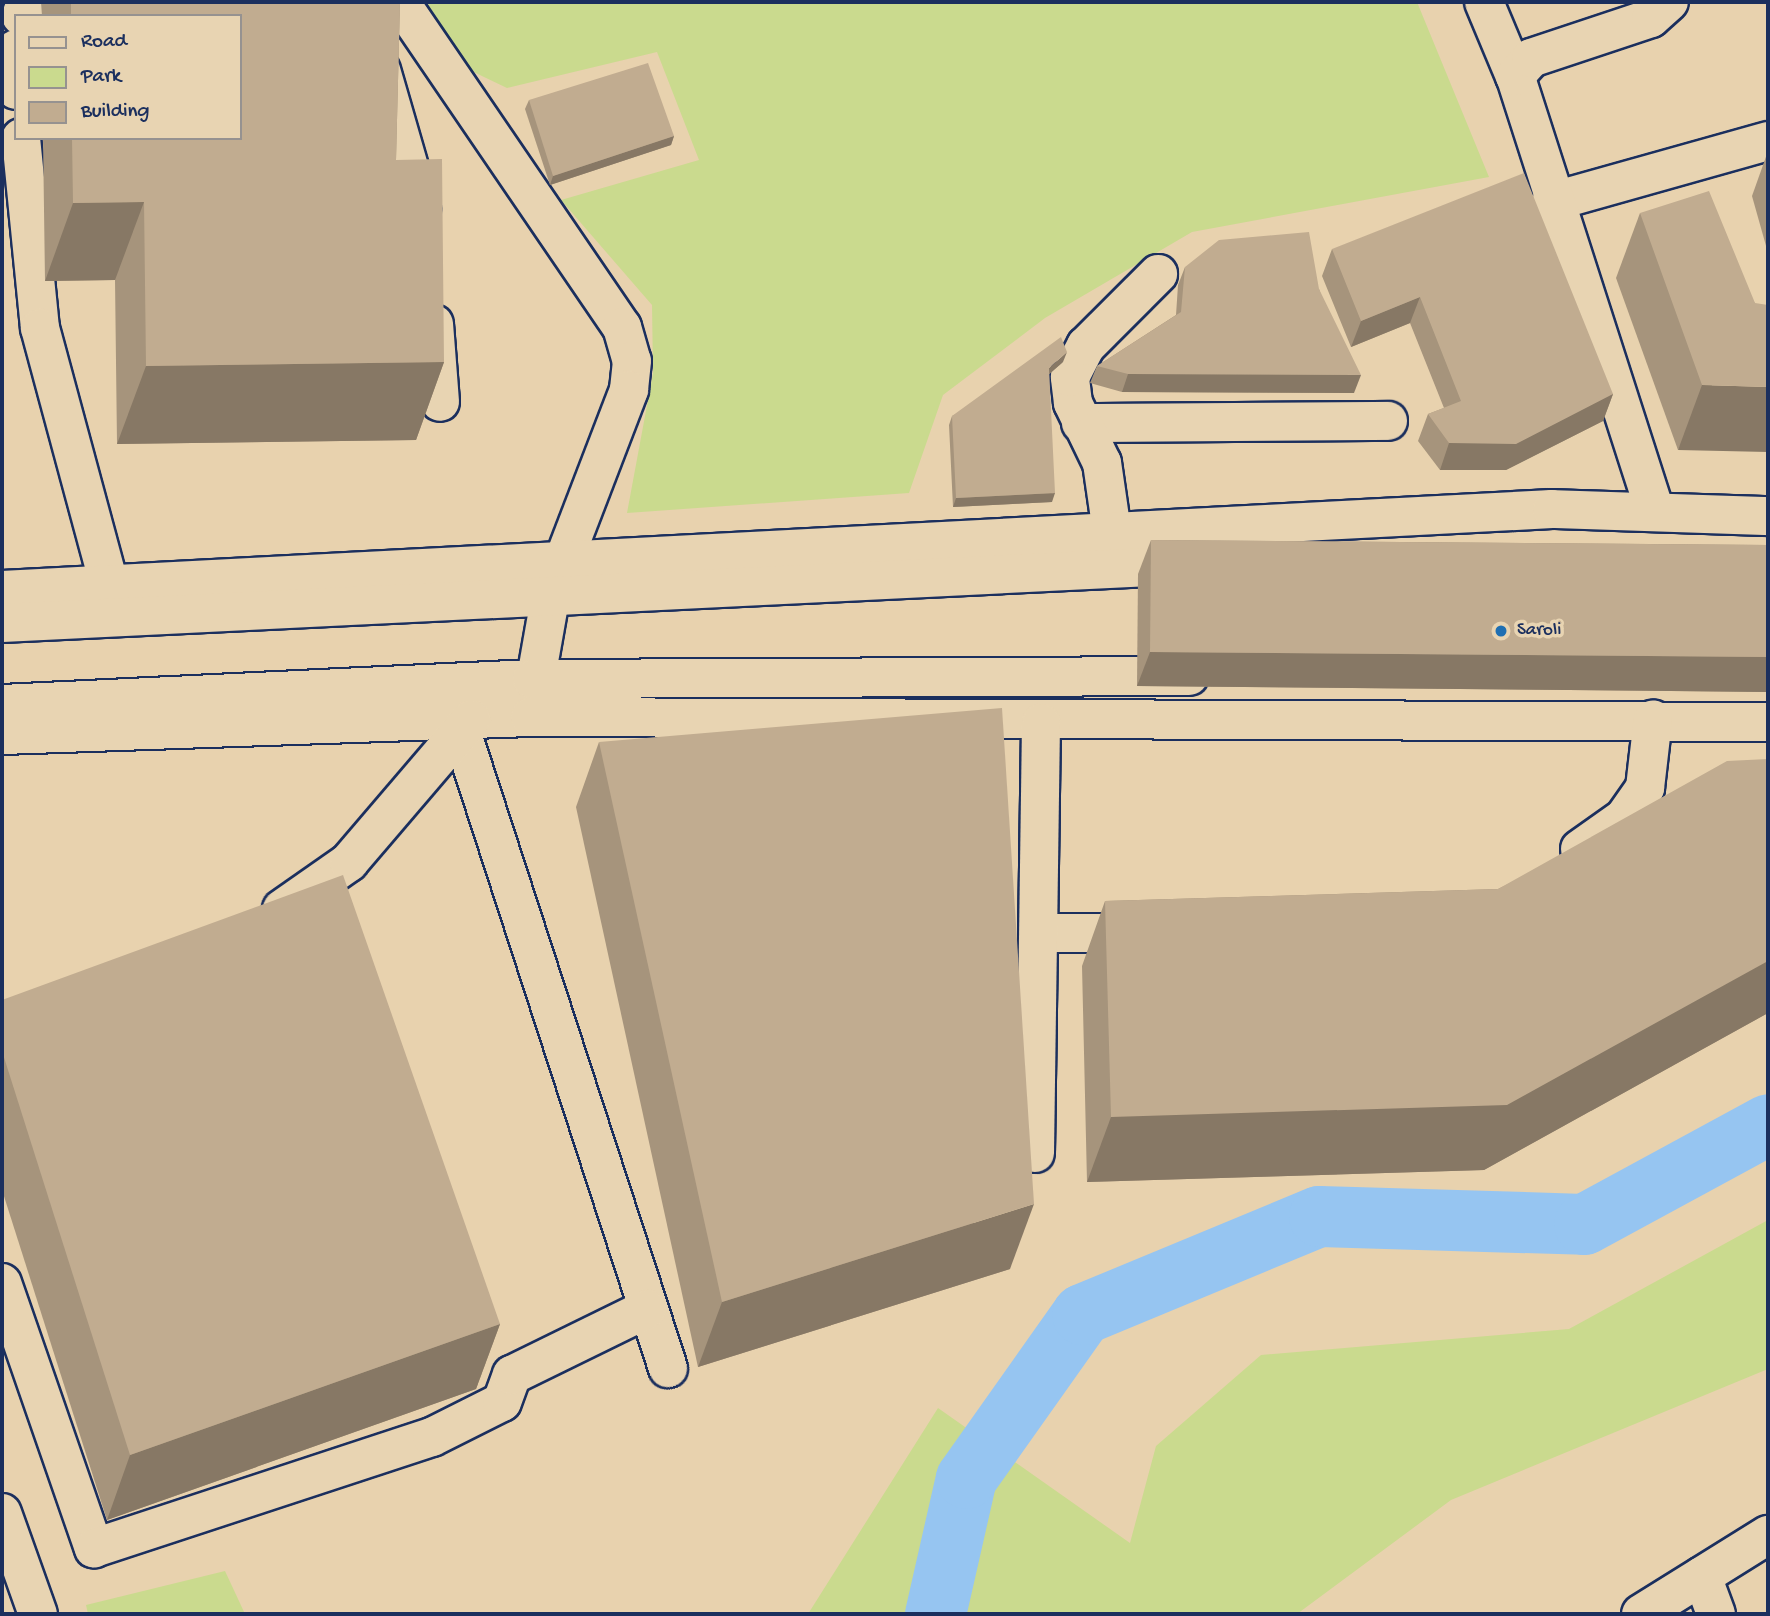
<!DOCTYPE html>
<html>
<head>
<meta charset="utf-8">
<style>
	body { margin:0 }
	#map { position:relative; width:1770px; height:1616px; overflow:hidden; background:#e8d2ae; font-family:"Gochi Hand",sans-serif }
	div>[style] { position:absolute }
	.green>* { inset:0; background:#cada8e }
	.river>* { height:61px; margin:-30.5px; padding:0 30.5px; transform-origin:30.5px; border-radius:30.5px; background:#96c5f1 }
	.roads { filter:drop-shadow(2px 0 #1b2f5e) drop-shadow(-2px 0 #1b2f5e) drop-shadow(0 2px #1b2f5e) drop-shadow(0 -2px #1b2f5e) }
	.minor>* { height:38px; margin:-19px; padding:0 19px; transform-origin:19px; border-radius:19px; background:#e8d4b2 }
	.highway>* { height:38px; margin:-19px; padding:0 19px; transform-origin:19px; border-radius:19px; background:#e8d4b2 }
	.wall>* { inset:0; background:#a6947c }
	.shaded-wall>* { inset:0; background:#877865 }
	.building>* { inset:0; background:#c1ac90 }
	.dots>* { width:19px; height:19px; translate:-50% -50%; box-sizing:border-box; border:4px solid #e8d4b2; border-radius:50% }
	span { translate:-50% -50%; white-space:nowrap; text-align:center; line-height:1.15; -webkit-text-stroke:7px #e8d4b2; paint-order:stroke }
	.poi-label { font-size:19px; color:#1b2f5e }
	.left { translate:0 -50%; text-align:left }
	.frame { position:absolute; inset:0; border:4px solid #1b2f5e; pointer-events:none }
	.legend { position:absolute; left:14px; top:14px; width:228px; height:126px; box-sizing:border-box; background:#e8d4b2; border:2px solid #969290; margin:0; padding:9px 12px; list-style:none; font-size:21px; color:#1b2f5e }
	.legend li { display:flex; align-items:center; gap:14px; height:35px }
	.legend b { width:35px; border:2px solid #969290 }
</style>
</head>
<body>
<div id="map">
	<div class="green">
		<i style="clip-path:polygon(428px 2px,1417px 2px,1489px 177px,1192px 232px,1045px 318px,943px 395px,909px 493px,627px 513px,653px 373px,652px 305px,561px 200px,699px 160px,657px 52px,507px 88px,436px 54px)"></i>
		<i style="clip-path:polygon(1768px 1220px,1768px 1369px,1451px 1500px,1297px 1614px,808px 1614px,938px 1408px,1130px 1543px,1156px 1446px,1261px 1355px,1569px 1329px)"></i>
		<i style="clip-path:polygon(225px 1571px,245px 1614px,88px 1614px,86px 1605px)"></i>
	</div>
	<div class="river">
		<i style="left:935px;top:1614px;width:139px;rotate:-77.2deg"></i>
		<i style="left:966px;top:1478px;width:201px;rotate:-54.7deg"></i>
		<i style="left:1082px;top:1314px;width:256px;rotate:-22.5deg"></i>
		<i style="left:1319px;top:1216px;width:265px;rotate:1.7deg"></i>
		<i style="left:1584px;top:1224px;width:209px;rotate:-28.5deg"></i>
	</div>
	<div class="roads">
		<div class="minor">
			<i style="left:400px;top:2px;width:394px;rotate:55.7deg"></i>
			<i style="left:622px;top:327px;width:35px;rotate:74deg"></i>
			<i style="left:632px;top:361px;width:29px;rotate:96deg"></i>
			<i style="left:629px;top:390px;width:217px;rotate:111deg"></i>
			<i style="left:551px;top:593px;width:121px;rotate:100deg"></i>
			<i style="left:1484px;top:2px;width:80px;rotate:67.3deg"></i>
			<i style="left:21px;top:16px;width:15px;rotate:-70deg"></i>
			<i style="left:16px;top:49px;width:41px;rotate:90deg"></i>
			<i style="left:381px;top:70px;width:145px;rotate:73.9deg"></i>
			<i style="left:21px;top:138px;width:191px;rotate:84.3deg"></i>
			<i style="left:40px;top:328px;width:265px;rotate:74.9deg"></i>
			<i style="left:1551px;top:202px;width:225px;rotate:-15.7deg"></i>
			<i style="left:434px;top:324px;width:78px;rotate:85.6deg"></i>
			<i style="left:1081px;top:423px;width:307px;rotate:-0.4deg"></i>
			<i style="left:1654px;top:508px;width:454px;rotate:-107.8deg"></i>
			<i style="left:1515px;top:76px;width:24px;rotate:-48deg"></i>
			<i style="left:1531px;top:58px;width:126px;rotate:-18.4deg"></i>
			<i style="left:1651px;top:18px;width:24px;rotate:-42deg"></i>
			<i style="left:1112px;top:532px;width:70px;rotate:-98.2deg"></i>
			<i style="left:1102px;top:463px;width:67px;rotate:-115.8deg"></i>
			<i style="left:1073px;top:403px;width:26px;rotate:-97deg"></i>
			<i style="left:1070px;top:377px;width:35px;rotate:-63deg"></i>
			<i style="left:1086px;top:346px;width:102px;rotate:-45deg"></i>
			<i style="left:2px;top:590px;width:1552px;rotate:-2.99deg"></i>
			<i style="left:1552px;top:509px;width:216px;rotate:1.9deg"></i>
			<i style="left:461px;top:731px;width:670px;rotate:72deg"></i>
			<i style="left:2px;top:735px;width:528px;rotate:-1.95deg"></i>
			<i style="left:530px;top:717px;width:1238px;rotate:0.23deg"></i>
			<i style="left:1580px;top:849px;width:54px;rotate:-35.2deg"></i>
			<i style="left:1624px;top:818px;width:37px;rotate:-55deg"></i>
			<i style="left:1645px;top:788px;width:69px;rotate:-83.4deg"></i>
			<i style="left:282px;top:909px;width:82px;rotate:-35deg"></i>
			<i style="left:349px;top:862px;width:188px;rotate:-49.5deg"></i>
			<i style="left:1041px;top:933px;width:103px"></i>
			<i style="left:1035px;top:1153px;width:430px;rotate:-89.2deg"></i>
			<i style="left:2px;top:1283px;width:281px;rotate:70.9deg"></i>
			<i style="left:94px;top:1548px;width:356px;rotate:-18.2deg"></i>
			<i style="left:432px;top:1437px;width:78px;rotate:-26.6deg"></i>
			<i style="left:502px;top:1402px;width:29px;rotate:-70deg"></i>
			<i style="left:512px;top:1375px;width:150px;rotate:-26.1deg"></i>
			<i style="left:2px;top:1513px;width:107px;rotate:70.4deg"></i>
			<i style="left:1702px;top:1576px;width:40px;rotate:69.8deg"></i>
			<i style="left:1641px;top:1614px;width:150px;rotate:-31.9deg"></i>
		</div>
		<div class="highway">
			<i style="left:2px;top:623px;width:1191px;rotate:-2.79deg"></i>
			<i style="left:2px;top:704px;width:531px;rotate:-2.7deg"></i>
			<i style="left:532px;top:679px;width:657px;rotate:-0.26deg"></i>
		</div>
	</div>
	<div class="wall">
		<i style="clip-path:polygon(41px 2px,400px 2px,396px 160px,444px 362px,416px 440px,117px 444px,115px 280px,45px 281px,43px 138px,240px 138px,240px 16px,42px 16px)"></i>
		<i style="clip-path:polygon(529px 100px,674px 136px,671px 145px,550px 185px,525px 109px)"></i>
		<i style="clip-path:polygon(1768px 151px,1768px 253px,1752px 196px)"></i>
		<i style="clip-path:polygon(1640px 213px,1755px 303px,1678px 450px,1616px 278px)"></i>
		<i style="clip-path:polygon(1332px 249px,1613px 394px,1603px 421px,1506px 470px,1440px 470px,1418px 441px,1428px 414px,1444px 408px,1410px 323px,1351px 347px,1322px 276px)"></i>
		<i style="clip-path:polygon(1185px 267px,1319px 289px,1354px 393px,1122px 392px,1090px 383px,1097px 366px,1176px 315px,1178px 285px)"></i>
		<i style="clip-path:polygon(1063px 362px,1049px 374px,1052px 502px,953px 507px,949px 425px,952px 416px)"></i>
		<i style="clip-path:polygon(1151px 540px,1768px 545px,1768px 692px,1137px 686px,1138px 574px)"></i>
		<i style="clip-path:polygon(599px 742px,1010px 1269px,698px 1367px,576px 807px)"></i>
		<i style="clip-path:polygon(1768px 759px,1768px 1013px,1484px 1170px,1087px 1182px,1082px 966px,1105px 901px,1498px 889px)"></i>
		<i style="clip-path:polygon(2px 1000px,500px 1324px,476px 1389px,107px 1520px,2px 1190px)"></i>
	</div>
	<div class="shaded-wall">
		<i style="clip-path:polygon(674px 136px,671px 145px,550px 185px,553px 176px)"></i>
		<i style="clip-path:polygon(144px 202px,115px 280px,45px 281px,73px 203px)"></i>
		<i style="clip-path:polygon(1420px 297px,1410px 323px,1351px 347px,1361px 321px)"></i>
		<i style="clip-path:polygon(1067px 352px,1063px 362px,1046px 377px,1049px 368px)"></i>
		<i style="clip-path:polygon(444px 362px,416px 440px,117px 444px,146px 366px)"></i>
		<i style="clip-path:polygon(1128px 374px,1361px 375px,1354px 393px,1122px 392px)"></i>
		<i style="clip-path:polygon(1702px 385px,1768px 387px,1768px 452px,1678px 450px)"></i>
		<i style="clip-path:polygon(1613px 394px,1603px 421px,1506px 470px,1440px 470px,1449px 443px)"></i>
		<i style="clip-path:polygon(1055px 493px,1052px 502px,953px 507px,956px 498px)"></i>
		<i style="clip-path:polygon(1150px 652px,1768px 657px,1768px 692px,1137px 686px)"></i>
		<i style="clip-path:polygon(1768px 961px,1768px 1013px,1484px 1170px,1087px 1182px,1111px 1117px)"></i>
		<i style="clip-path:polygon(1034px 1204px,1010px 1269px,698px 1367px,722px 1302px)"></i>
		<i style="clip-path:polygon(500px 1324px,476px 1389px,107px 1520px,130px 1455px)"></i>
	</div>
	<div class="building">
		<i style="clip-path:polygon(71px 2px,400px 2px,396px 160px,442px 159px,444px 362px,146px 366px,144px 202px,73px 203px,72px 138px,240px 138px,240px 16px,71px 16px)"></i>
		<i style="clip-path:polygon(648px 63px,674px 136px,553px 176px,529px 100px)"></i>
		<i style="clip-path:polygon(1524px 173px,1613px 394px,1516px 444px,1449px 443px,1428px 414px,1461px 401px,1420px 297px,1361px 321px,1332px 249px)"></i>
		<i style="clip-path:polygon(1709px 191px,1755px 303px,1768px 305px,1768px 387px,1702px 385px,1640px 213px)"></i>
		<i style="clip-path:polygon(1309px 232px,1319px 289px,1361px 375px,1128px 374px,1097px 366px,1181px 312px,1185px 267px,1219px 240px)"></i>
		<i style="clip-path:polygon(1061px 337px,1067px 352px,1049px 368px,1055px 493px,956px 498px,952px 416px)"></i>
		<i style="clip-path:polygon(1151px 540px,1768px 545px,1768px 657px,1150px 652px)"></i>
		<i style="clip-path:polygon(1002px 708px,1034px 1204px,722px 1302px,599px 742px)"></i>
		<i style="clip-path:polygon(1768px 759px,1768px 961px,1507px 1105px,1111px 1117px,1105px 901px,1498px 889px,1727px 761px)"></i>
		<i style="clip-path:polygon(343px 875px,500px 1324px,130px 1455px,2px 1051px,2px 1000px)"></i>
	</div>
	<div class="dots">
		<i style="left:1501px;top:631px;background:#1f6fb2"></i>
	</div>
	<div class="poi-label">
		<span class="left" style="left:1517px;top:631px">Saroli</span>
	</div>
	<div class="frame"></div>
	<ul class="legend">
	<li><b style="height:9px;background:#e8d4b2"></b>Road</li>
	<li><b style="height:19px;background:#cada8e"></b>Park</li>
	<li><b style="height:19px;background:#c1ac90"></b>Building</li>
	</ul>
</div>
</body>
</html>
